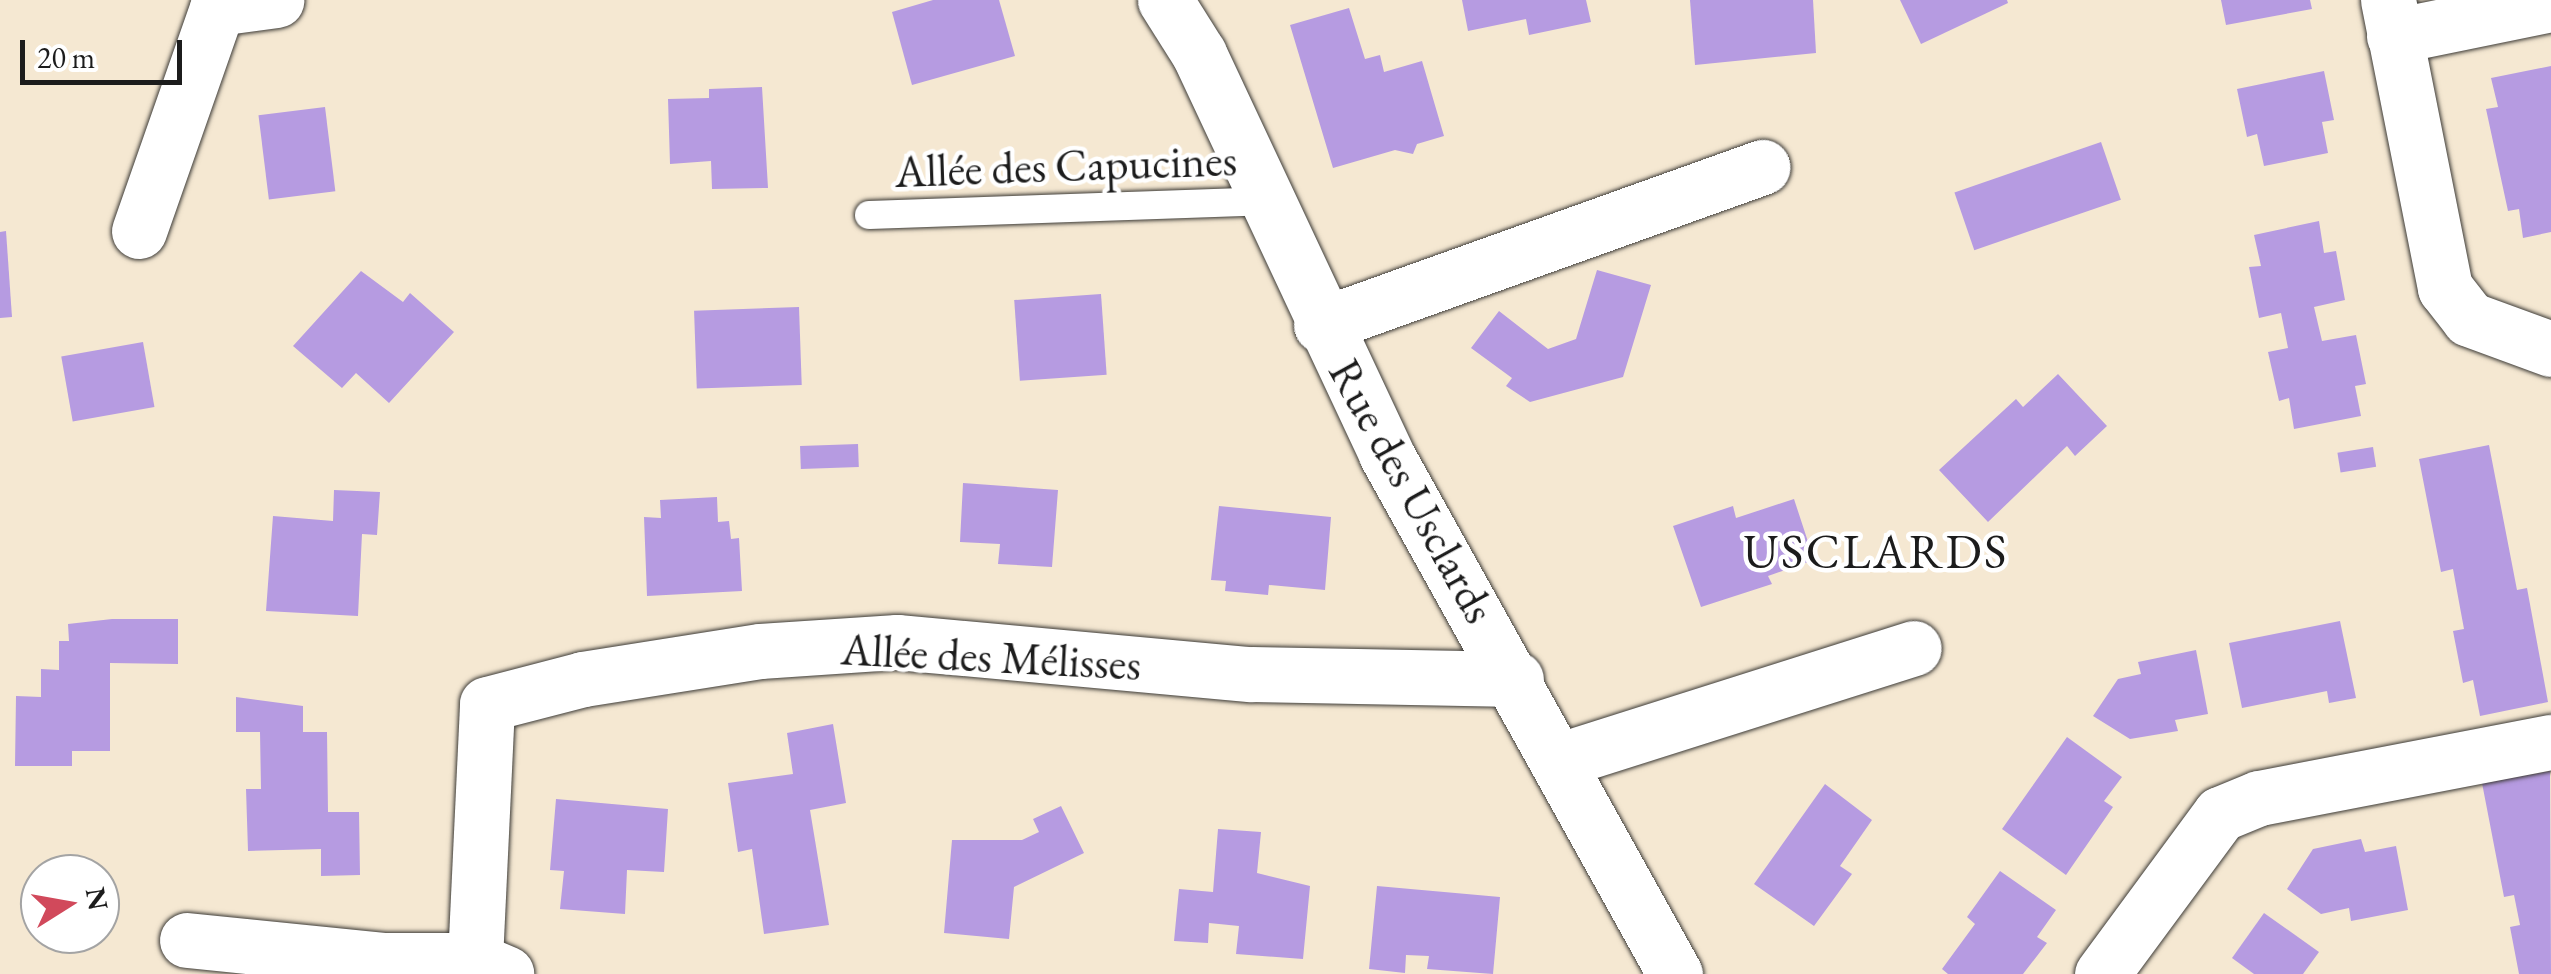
<!DOCTYPE html>
<html>
<head>
<meta charset="utf-8">
<style>
  body { margin:0 }
  #map { position:relative; width:2551px; height:974px; overflow:hidden; background:#f5e8d2; font-family:"EB Garamond",serif }
  div>[style] { position:absolute }
  .building>* { inset:0; background:#b69be1; transform-origin:0 0 }
  .roads { filter:drop-shadow(0 0 2px #3d3b37) drop-shadow(0 0 2px #3d3b37) }
  .service>* { height:28px; margin:-14px; padding:0 14px; transform-origin:14px; border-radius:14px; background:#fff }
  .minor>* { height:55px; margin:-27.5px; padding:0 27.5px; transform-origin:27.5px; border-radius:27.5px; background:#fff }
  span { translate:-50% -50%; white-space:nowrap; text-align:center; line-height:1.15; -webkit-text-stroke:9px #fff; paint-order:stroke }
  .street-label { font-size:45px; color:#1c1c1c }
  .neighbourhood-label { font-size:48px; color:#1c1c1c; letter-spacing:2.5px }
  .north { position:absolute; left:20px; top:854px; width:100px; height:100px; box-sizing:border-box; background:#fff; border:2px solid #a4a4a4; border-radius:50%; rotate:79deg; font-size:28px; font-weight:700; line-height:40px; text-align:center; color:#1c1c1c }
  .north::after { content:''; display:block; margin:auto; width:35px; height:45px; background:#d1495b; clip-path:polygon(50% 0,100% 100%,50% 72%,0 100%) }
  .scale { position:absolute; left:20px; top:40px; width:162px; height:45px; box-sizing:border-box; border:5px solid #1c1c1c; border-top:0; padding-left:12px; font-size:30px; line-height:35px; white-space:nowrap; color:#1c1c1c; -webkit-text-stroke:8px #fff; paint-order:stroke }
</style>
</head>
<body>
<div id="map">
  <div class="building">
    <div style="clip-path:polygon(933px 0,999px 0,1015px 56px,912px 85px,892px 12px)"></div>
    <div style="clip-path:polygon(1462px 0,1586px 0,1591px 22px,1529px 35px,1526px 19px,1468px 31px)"></div>
    <div style="clip-path:polygon(1690px 0,1813px 0,1816px 53px,1695px 65px)"></div>
    <div style="clip-path:polygon(1900px 0,2007px 0,2008px 3px,1921px 44px)"></div>
    <div style="clip-path:polygon(2221px 0,2310px 0,2312px 9px,2226px 25px)"></div>
    <div style="clip-path:polygon(1349px 8px,1365px 59px,1380px 55px,1384px 72px,1422px 61px,1444px 136px,1417px 144px,1413px 154px,1395px 150px,1333px 168px,1290px 25px)"></div>
    <div style="clip-path:polygon(2551px 66px,2551px 232px,2523px 238px,2519px 209px,2508px 211px,2486px 109px,2498px 107px,2491px 78px)"></div>
    <div style="clip-path:polygon(2324px 71px,2334px 120px,2322px 122px,2328px 153px,2264px 166px,2257px 134px,2247px 137px,2237px 89px)"></div>
    <div style="clip-path:polygon(762px 87px,768px 188px,712px 189px,711px 161px,670px 164px,668px 99px,709px 98px,709px 89px)"></div>
    <div style="left:325px;top:107px;width:85px;height:67px;rotate:83deg"></div>
    <div style="left:2101px;top:142px;width:61px;height:155px;rotate:71deg"></div>
    <div style="clip-path:polygon(2319px 221px,2324px 253px,2336px 251px,2345px 300px,2314px 307px,2322px 341px,2356px 335px,2366px 384px,2355px 386px,2361px 416px,2294px 429px,2289px 398px,2279px 401px,2268px 352px,2288px 348px,2281px 313px,2259px 318px,2249px 267px,2261px 266px,2254px 235px)"></div>
    <div style="clip-path:polygon(6px 231px,12px 317px,0 318px,0 232px)"></div>
    <div style="clip-path:polygon(1597px 270px,1651px 285px,1623px 377px,1530px 402px,1506px 386px,1512px 378px,1471px 348px,1499px 311px,1548px 349px,1576px 339px)"></div>
    <div style="clip-path:polygon(361px 271px,403px 302px,410px 293px,454px 332px,389px 403px,356px 373px,342px 388px,293px 346px)"></div>
    <div style="left:1101px;top:294px;width:81px;height:87px;rotate:86deg"></div>
    <div style="left:799px;top:307px;width:78px;height:105px;rotate:88deg"></div>
    <div style="left:143px;top:342px;width:66px;height:83px;rotate:80deg"></div>
    <div style="clip-path:polygon(2058px 374px,2107px 426px,2075px 456px,2067px 446px,1988px 522px,1939px 470px,2016px 399px,2023px 407px)"></div>
    <div style="left:858px;top:444px;width:23px;height:58px;rotate:88deg"></div>
    <div style="clip-path:polygon(2489px 445px,2517px 590px,2527px 588px,2548px 702px,2480px 716px,2473px 680px,2463px 683px,2453px 631px,2464px 629px,2459px 602px,2453px 569px,2441px 572px,2419px 459px)"></div>
    <div style="left:2373px;top:447px;width:20px;height:36px;rotate:81deg"></div>
    <div style="clip-path:polygon(963px 483px,1058px 490px,1052px 567px,998px 564px,1000px 544px,960px 542px)"></div>
    <div style="clip-path:polygon(334px 490px,380px 492px,377px 535px,362px 534px,358px 616px,266px 611px,273px 516px,333px 521px)"></div>
    <div style="clip-path:polygon(717px 497px,718px 522px,729px 521px,731px 539px,739px 538px,742px 591px,647px 596px,644px 517px,661px 518px,660px 500px)"></div>
    <div style="clip-path:polygon(1794px 499px,1814px 560px,1768px 576px,1772px 584px,1701px 607px,1673px 526px,1733px 506px,1736px 518px)"></div>
    <div style="clip-path:polygon(1219px 506px,1331px 517px,1325px 590px,1269px 585px,1268px 595px,1225px 591px,1226px 581px,1211px 580px)"></div>
    <div style="clip-path:polygon(112px 619px,178px 619px,178px 664px,110px 663px,110px 751px,72px 751px,72px 766px,15px 766px,16px 696px,41px 697px,41px 669px,59px 670px,59px 641px,69px 641px,68px 624px)"></div>
    <div style="clip-path:polygon(2340px 621px,2356px 698px,2329px 703px,2327px 691px,2242px 708px,2229px 643px)"></div>
    <div style="clip-path:polygon(2196px 650px,2208px 714px,2175px 720px,2178px 731px,2130px 739px,2093px 716px,2118px 679px,2141px 674px,2138px 662px)"></div>
    <div style="clip-path:polygon(236px 697px,303px 706px,303px 732px,327px 732px,328px 812px,359px 812px,360px 875px,321px 876px,321px 849px,248px 851px,246px 789px,261px 789px,260px 732px,236px 732px)"></div>
    <div style="clip-path:polygon(833px 724px,846px 803px,810px 810px,829px 925px,764px 934px,752px 849px,738px 852px,728px 783px,793px 774px,787px 733px)"></div>
    <div style="clip-path:polygon(2067px 737px,2122px 777px,2104px 801px,2113px 807px,2066px 875px,2002px 829px)"></div>
    <div style="clip-path:polygon(2550px 771px,2551px 974px,2519px 974px,2510px 927px,2520px 925px,2514px 895px,2504px 897px,2482px 783px)"></div>
    <div style="clip-path:polygon(1825px 784px,1872px 820px,1840px 866px,1852px 874px,1814px 926px,1754px 884px)"></div>
    <div style="clip-path:polygon(556px 799px,668px 809px,664px 872px,627px 870px,625px 914px,560px 909px,564px 871px,550px 870px)"></div>
    <div style="clip-path:polygon(1061px 806px,1084px 853px,1014px 887px,1009px 939px,944px 933px,952px 840px,1022px 840px,1039px 832px,1033px 819px)"></div>
    <div style="clip-path:polygon(1218px 829px,1261px 832px,1257px 873px,1310px 886px,1303px 959px,1236px 954px,1239px 926px,1209px 923px,1208px 943px,1174px 941px,1179px 889px,1213px 892px)"></div>
    <div style="clip-path:polygon(2361px 839px,2365px 852px,2396px 846px,2408px 910px,2351px 921px,2349px 908px,2321px 914px,2287px 889px,2313px 849px)"></div>
    <div style="clip-path:polygon(2000px 871px,2056px 910px,2037px 937px,2047px 943px,2023px 974px,1948px 974px,1942px 969px,1975px 924px,1967px 917px)"></div>
    <div style="clip-path:polygon(1377px 886px,1500px 897px,1493px 974px,1427px 969px,1429px 956px,1406px 955px,1405px 973px,1369px 969px)"></div>
    <div style="clip-path:polygon(2264px 913px,2319px 952px,2303px 974px,2254px 974px,2232px 958px)"></div>
  </div>
  <div class="roads">
    <div class="service">
      <div style="left:869px;top:215px;width:396px;rotate:-2deg"></div>
    </div>
    <div class="minor">
      <div style="left:1165px;top:0;width:64px;rotate:57.8deg"></div>
      <div style="left:1199px;top:54px;width:442px;rotate:64.9deg"></div>
      <div style="left:1386px;top:454px;width:595px;rotate:60.94deg"></div>
      <div style="left:2388px;top:0;width:294px;rotate:78.8deg"></div>
      <div style="left:2445px;top:288px;width:39px;rotate:52deg"></div>
      <div style="left:2469px;top:319px;width:87px;rotate:20.1deg"></div>
      <div style="left:2394px;top:36px;width:160px;rotate:-11.5deg"></div>
      <div style="left:139px;top:231px;width:236px;rotate:-70.7deg"></div>
      <div style="left:217px;top:8px;width:60px;rotate:-7.7deg"></div>
      <div style="left:1321px;top:325px;width:469px;rotate:-19.7deg"></div>
      <div style="left:1561px;top:760px;width:370px;rotate:-17.6deg"></div>
      <div style="left:187px;top:940px;width:199px;rotate:5.8deg"></div>
      <div style="left:385px;top:960px;width:90px"></div>
      <div style="left:475px;top:960px;width:34px;rotate:23deg"></div>
      <div style="left:475px;top:960px;width:256px;rotate:-87.3deg"></div>
      <div style="left:487px;top:704px;width:99px;rotate:-14.6deg"></div>
      <div style="left:583px;top:679px;width:179px;rotate:-9deg"></div>
      <div style="left:760px;top:651px;width:137px;rotate:-3.8deg"></div>
      <div style="left:897px;top:642px;width:356px;rotate:5.2deg"></div>
      <div style="left:1252px;top:674px;width:264px;rotate:1.1deg"></div>
      <div style="left:2102px;top:974px;width:199px;rotate:-53.6deg"></div>
      <div style="left:2220px;top:814px;width:42px;rotate:-22.3deg"></div>
      <div style="left:2259px;top:798px;width:297px;rotate:-10.9deg"></div>
    </div>
  </div>
  <div class="street-label">
    <span style="left:1066px;top:166px;rotate:-2deg">Allée des Capucines</span>
    <span style="left:1412px;top:491px;rotate:61deg">Rue des Usclards</span>
    <span style="left:991px;top:657px;rotate:3deg">Allée des Mélisses</span>
  </div>
  <div class="neighbourhood-label">
    <span style="left:1876px;top:552px">USCLARDS</span>
  </div>
  <div class="north">N</div>
  <div class="scale">20 m</div>
</div>
</body>
</html>
